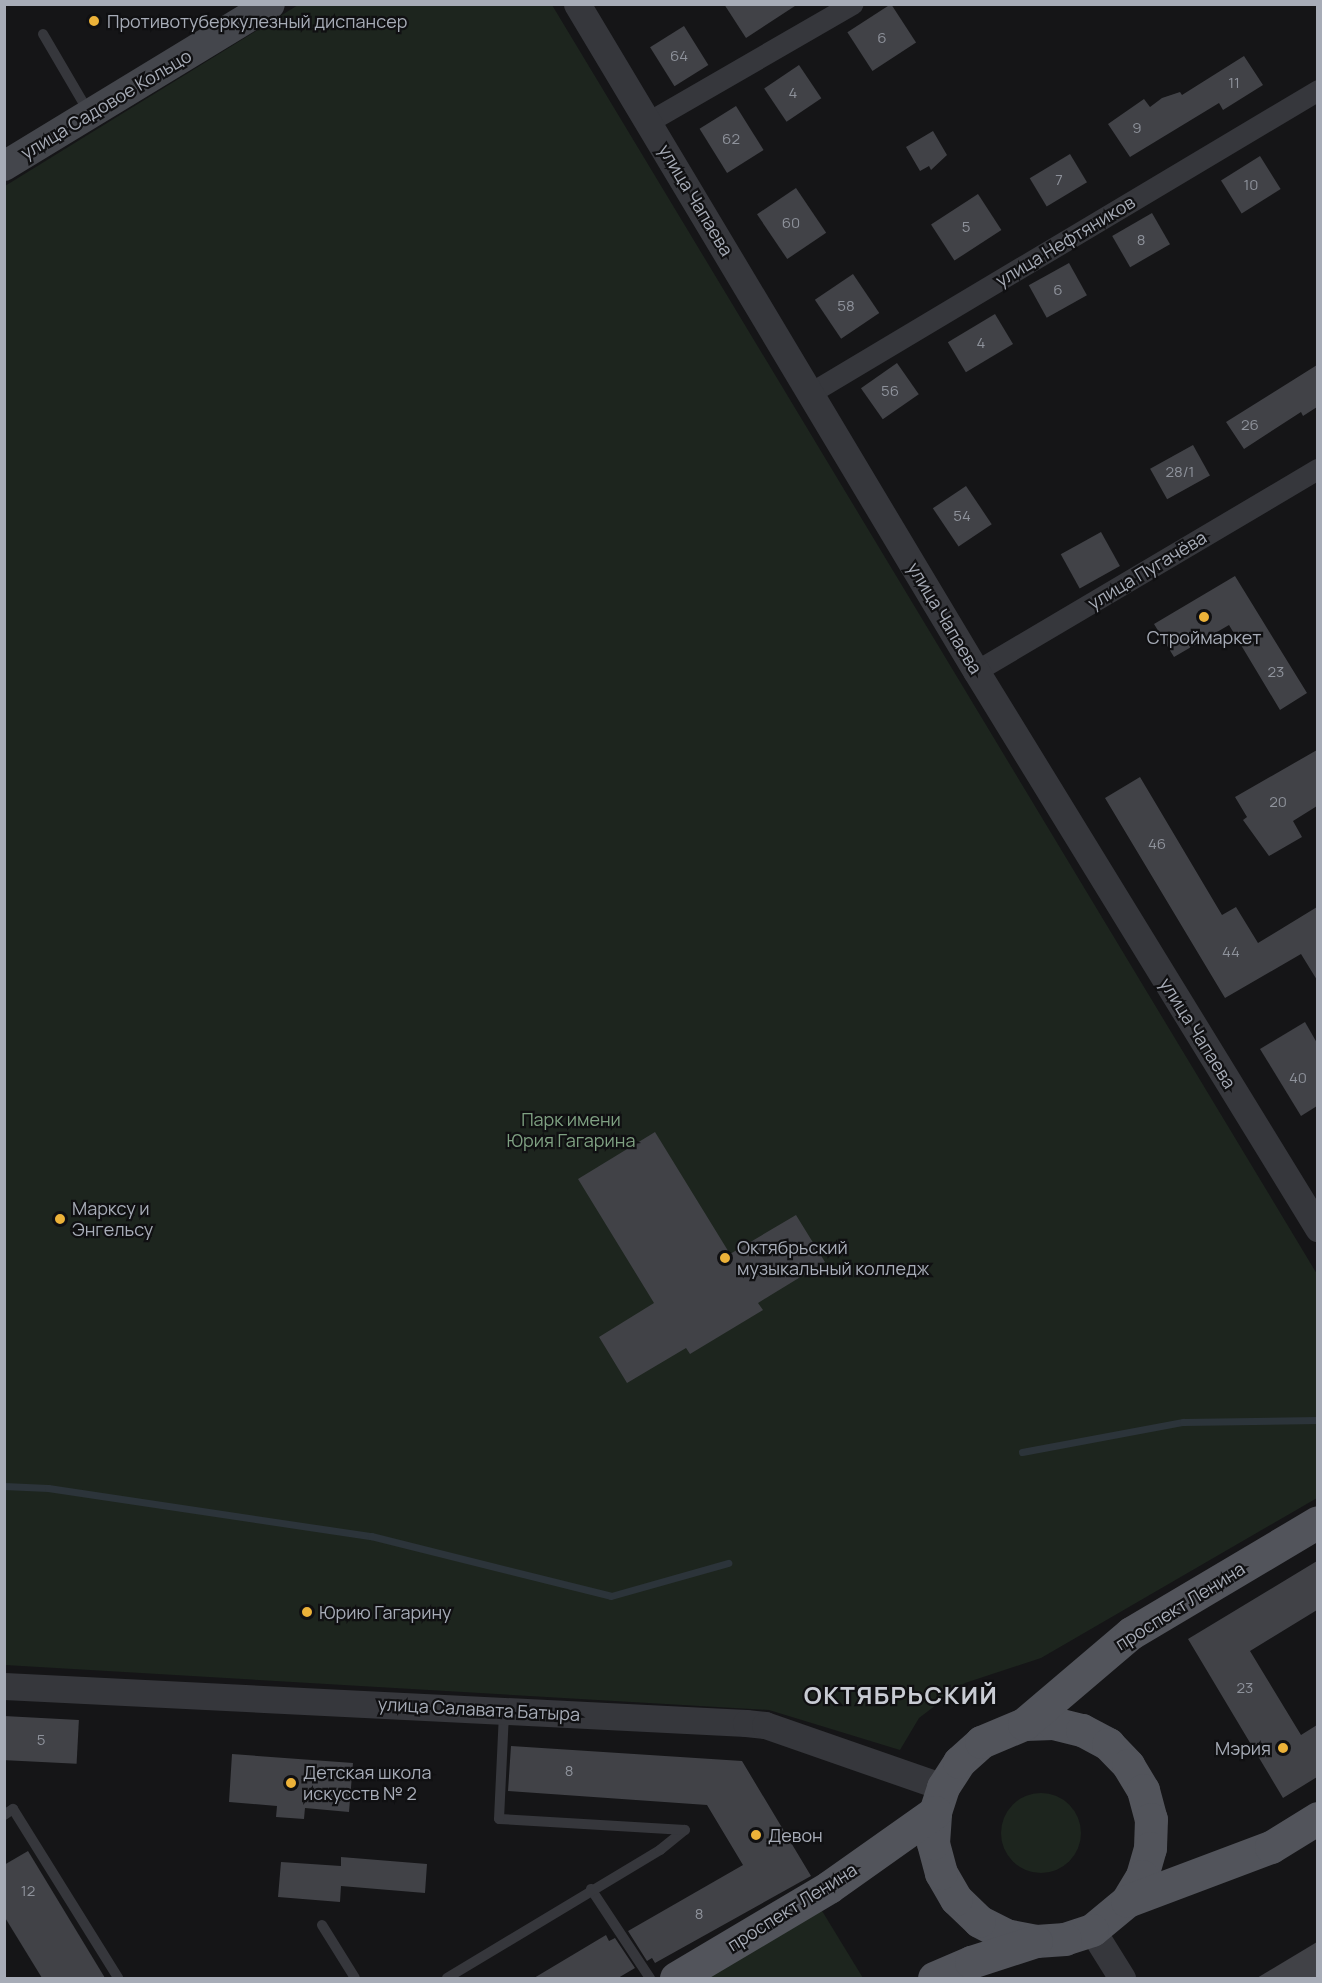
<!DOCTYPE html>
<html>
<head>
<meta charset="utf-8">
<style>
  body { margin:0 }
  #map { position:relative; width:1322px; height:1983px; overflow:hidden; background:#151517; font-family:Manrope,sans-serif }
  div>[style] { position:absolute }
  .green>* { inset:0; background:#1d251e }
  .round { border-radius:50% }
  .stream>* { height:7px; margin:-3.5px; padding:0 3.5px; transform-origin:3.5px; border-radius:3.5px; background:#2c343a }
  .building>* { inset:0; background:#414247; transform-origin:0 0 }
  .service>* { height:10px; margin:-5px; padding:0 5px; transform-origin:5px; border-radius:5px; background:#36373c }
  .minor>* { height:21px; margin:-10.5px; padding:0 10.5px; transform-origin:10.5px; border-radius:10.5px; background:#36373c }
  .tertiary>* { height:27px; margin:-13.5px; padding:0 13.5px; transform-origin:13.5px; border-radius:13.5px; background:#36373c }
  .secondary>* { height:30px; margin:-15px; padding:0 15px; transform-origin:15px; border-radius:15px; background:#44464c }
  .primary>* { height:33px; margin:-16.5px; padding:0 16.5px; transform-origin:16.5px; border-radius:16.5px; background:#52545b }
  .dots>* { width:16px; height:16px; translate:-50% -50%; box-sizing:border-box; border:3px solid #101012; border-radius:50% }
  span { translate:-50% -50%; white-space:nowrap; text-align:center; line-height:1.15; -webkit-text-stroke:4.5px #101012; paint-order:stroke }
  .number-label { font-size:15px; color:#8e929b }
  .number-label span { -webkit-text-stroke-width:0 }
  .poi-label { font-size:18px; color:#a7acb7 }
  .left { translate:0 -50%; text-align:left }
  .right { translate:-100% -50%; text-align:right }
  .street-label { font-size:18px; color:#a7acb7 }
  .park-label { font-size:18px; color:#7fa182 }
  .district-label { font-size:24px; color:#c8cbd3; font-weight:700; letter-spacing:1.5px }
  .frame { position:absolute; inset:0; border:6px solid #a7acb7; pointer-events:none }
</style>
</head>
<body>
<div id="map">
  <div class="green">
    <div style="clip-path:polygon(298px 5px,552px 5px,1317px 1274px,1317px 1498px,1041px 1658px,965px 1683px,919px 1718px,900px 1750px,769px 1710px,5px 1665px,5px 186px)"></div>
    <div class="round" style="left:1001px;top:1793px;width:80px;height:80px"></div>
    <div style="clip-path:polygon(816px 1901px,863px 1978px,685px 1978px)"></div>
  </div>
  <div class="stream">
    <div style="left:1022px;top:1452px;width:164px;rotate:-10.6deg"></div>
    <div style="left:1183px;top:1422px;width:135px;rotate:-0.8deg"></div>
    <div style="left:4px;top:1486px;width:44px;rotate:2.6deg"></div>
    <div style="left:48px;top:1488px;width:327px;rotate:8.5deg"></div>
    <div style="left:371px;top:1536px;width:247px;rotate:14deg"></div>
    <div style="left:611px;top:1596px;width:122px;rotate:-15.8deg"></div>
  </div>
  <div class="building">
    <div style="clip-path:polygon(724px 4px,798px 4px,746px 38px)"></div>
    <div style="left:891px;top:4px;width:46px;height:52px;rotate:57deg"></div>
    <div style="left:684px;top:26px;width:46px;height:40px;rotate:58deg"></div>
    <div style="clip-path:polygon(1244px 56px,1263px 85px,1223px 110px,1219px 103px,1130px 157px,1108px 124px,1144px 99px,1150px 107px,1162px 98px,1180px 92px,1182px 95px)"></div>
    <div style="left:799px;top:65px;width:40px;height:42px;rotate:56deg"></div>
    <div style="left:736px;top:106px;width:52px;height:43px;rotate:58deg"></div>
    <div style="clip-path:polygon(933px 131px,947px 155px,931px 170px,929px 166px,920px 171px,906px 147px)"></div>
    <div style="left:1070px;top:154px;width:33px;height:47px;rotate:59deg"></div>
    <div style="left:1260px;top:156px;width:39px;height:46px;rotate:58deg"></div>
    <div style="left:796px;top:188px;width:54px;height:47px;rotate:56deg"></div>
    <div style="left:978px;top:194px;width:43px;height:56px;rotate:57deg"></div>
    <div style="left:1152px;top:213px;width:36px;height:46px;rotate:60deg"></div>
    <div style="left:1069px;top:263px;width:37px;height:46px;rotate:61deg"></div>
    <div style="left:853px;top:274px;width:47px;height:46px;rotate:56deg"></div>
    <div style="left:995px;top:314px;width:35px;height:55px;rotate:59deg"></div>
    <div style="left:897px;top:363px;width:38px;height:44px;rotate:55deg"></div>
    <div style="clip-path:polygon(1317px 365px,1317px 407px,1303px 416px,1301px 412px,1244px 449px,1226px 422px)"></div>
    <div style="left:1193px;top:445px;width:35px;height:49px;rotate:61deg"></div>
    <div style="left:966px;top:486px;width:46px;height:40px;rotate:56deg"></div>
    <div style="left:1101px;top:532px;width:39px;height:46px;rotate:61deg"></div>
    <div style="clip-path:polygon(1235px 576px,1307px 693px,1280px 710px,1229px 625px,1174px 657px,1154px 624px)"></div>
    <div style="clip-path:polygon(1317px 750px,1317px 806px,1293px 821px,1302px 837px,1269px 856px,1243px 820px,1247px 817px,1235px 797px)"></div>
    <div style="clip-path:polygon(1140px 777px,1222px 915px,1236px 907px,1258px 943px,1317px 907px,1317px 980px,1301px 954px,1225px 998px,1105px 798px)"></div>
    <div style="clip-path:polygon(1305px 1022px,1317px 1043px,1317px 1106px,1301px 1116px,1260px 1049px)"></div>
    <div style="clip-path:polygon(655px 1132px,730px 1254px,796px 1215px,825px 1262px,758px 1303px,763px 1310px,690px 1354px,686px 1348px,627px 1383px,599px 1337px,654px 1303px,578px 1179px)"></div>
    <div style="clip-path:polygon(1317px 1561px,1317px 1610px,1250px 1651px,1301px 1735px,1317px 1725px,1317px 1777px,1283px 1798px,1188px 1639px)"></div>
    <div style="left:4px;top:1716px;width:75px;height:44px;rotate:3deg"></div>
    <div style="clip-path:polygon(511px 1746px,742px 1761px,811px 1876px,655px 1963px,652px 1958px,647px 1961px,628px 1931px,743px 1865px,707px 1805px,508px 1791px)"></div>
    <div style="clip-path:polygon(232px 1754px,353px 1763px,349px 1812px,305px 1808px,304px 1819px,276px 1817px,277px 1806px,229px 1802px)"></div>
    <div style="clip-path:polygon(28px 1851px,105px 1978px,42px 1978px,4px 1916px,4px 1865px)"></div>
    <div style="clip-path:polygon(341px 1857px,427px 1864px,425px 1893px,341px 1886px,340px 1902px,278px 1897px,281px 1862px,341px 1866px)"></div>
    <div style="clip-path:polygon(606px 1935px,609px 1941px,615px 1938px,635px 1968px,618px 1978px,534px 1978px)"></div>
    <div style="clip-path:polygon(1317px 1942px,1317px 1978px,1257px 1978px)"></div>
  </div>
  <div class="service">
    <div style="left:43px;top:34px;width:89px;rotate:59.7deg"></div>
    <div style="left:4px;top:1815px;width:11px;rotate:-34deg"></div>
    <div style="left:13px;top:1809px;width:199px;rotate:58.1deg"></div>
    <div style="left:591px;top:1889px;width:107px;rotate:56.5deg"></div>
    <div style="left:322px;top:1925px;width:62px;rotate:58.1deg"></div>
    <div style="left:447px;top:1978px;width:249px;rotate:-31deg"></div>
    <div style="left:660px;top:1850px;width:32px;rotate:-39deg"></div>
    <div style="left:685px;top:1830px;width:186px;rotate:-176.6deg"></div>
    <div style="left:499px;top:1819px;width:108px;rotate:-87.3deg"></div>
  </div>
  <div class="minor">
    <div style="left:648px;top:122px;width:236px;rotate:-30deg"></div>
    <div style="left:812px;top:392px;width:589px;rotate:-30.83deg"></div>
    <div style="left:976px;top:671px;width:397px;rotate:-30.6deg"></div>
  </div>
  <div class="tertiary">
    <div style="left:577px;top:4px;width:777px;rotate:59.11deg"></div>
    <div style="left:976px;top:671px;width:654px;rotate:58.45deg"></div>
    <div style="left:4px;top:1686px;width:743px;rotate:2.85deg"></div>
    <div style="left:746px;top:1723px;width:19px;rotate:6deg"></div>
    <div style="left:765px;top:1725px;width:188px;rotate:19.2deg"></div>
    <div style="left:1092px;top:1930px;width:57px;rotate:58deg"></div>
  </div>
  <div class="secondary">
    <div style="left:4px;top:166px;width:311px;rotate:-31.3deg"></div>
  </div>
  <div class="primary">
    <div style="left:1024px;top:1724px;width:29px;rotate:-2deg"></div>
    <div style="left:1053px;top:1723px;width:30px;rotate:14deg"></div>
    <div style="left:1082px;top:1730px;width:30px;rotate:28deg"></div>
    <div style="left:1108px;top:1744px;width:29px;rotate:46deg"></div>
    <div style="left:1128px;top:1765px;width:29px;rotate:59deg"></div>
    <div style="left:1143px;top:1790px;width:30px;rotate:75deg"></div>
    <div style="left:1151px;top:1819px;width:29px;rotate:92deg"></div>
    <div style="left:1150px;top:1848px;width:29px;rotate:106deg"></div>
    <div style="left:1142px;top:1876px;width:29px;rotate:121deg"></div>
    <div style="left:1127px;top:1901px;width:45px;rotate:140.4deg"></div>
    <div style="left:1092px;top:1930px;width:28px;rotate:162deg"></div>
    <div style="left:1065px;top:1939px;width:29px;rotate:176deg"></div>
    <div style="left:1036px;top:1941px;width:31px;rotate:-169deg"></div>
    <div style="left:1006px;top:1935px;width:30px;rotate:-153deg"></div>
    <div style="left:979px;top:1921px;width:32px;rotate:-136deg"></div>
    <div style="left:956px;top:1899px;width:30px;rotate:-120deg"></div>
    <div style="left:941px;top:1873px;width:31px;rotate:-105deg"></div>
    <div style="left:933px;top:1843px;width:31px;rotate:-86deg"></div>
    <div style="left:935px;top:1812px;width:26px;rotate:-72deg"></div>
    <div style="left:943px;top:1787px;width:30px;rotate:-57deg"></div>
    <div style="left:959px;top:1762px;width:30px;rotate:-42deg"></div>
    <div style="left:981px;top:1742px;width:47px;rotate:-22.7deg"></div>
    <div style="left:1024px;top:1724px;width:140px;rotate:-40.4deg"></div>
    <div style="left:1131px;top:1633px;width:217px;rotate:-30.7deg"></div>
    <div style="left:1127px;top:1901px;width:154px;rotate:-20.6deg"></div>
    <div style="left:1271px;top:1847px;width:55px;rotate:-31.7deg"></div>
    <div style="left:676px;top:1978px;width:178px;rotate:-30.7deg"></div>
    <div style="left:829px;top:1887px;width:130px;rotate:-35.3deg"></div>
    <div style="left:934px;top:1978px;width:40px;rotate:-23.4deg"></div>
    <div style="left:971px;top:1962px;width:68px;rotate:-17.9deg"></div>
  </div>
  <div class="dots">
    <div style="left:94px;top:21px;background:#ecb239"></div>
    <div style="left:1204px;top:617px;background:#ecb239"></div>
    <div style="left:60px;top:1219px;background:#ecb239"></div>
    <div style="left:725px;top:1258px;background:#ecb239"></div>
    <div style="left:307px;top:1612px;background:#ecb239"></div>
    <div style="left:1283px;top:1748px;background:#ecb239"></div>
    <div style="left:291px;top:1783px;background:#ecb239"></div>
    <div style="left:756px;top:1835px;background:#ecb239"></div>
  </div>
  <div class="number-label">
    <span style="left:882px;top:38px">6</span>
    <span style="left:679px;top:56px">64</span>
    <span style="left:1234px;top:83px">11</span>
    <span style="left:793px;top:93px">4</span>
    <span style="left:1137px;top:128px">9</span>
    <span style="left:731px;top:139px">62</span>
    <span style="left:1059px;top:180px">7</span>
    <span style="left:1251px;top:185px">10</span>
    <span style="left:791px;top:223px">60</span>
    <span style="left:966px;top:227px">5</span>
    <span style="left:1141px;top:240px">8</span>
    <span style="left:1058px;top:290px">6</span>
    <span style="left:846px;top:306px">58</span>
    <span style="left:981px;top:343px">4</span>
    <span style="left:890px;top:391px">56</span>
    <span style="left:1250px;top:425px">26</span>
    <span style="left:1180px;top:472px">28/1</span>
    <span style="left:962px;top:516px">54</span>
    <span style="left:1276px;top:672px">23</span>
    <span style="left:1278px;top:802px">20</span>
    <span style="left:1157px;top:844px">46</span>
    <span style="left:1231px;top:952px">44</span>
    <span style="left:1298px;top:1078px">40</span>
    <span style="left:1245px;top:1688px">23</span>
    <span style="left:41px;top:1740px">5</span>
    <span style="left:569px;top:1771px">8</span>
    <span style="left:28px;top:1891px">12</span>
    <span style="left:699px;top:1914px">8</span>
  </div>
  <div class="poi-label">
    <span class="left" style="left:107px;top:21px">Противотуберкулезный диспансер</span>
    <span style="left:1204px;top:637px">Строймаркет</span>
    <span class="left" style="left:72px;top:1219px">Марксу и<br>Энгельсу</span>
    <span class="left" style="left:737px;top:1258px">Октябрьский<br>музыкальный колледж</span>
    <span class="left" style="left:319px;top:1612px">Юрию Гагарину</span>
    <span class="right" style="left:1271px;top:1748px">Мэрия</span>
    <span class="left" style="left:303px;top:1783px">Детская школа<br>искусств № 2</span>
    <span class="left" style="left:768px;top:1835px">Девон</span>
  </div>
  <div class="street-label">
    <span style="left:106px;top:104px;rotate:-31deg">улица Садовое Кольцо</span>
    <span style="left:696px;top:200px;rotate:59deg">улица Чапаева</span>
    <span style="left:1065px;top:241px;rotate:-31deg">улица Нефтяников</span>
    <span style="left:1147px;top:570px;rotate:-31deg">улица Пугачёва</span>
    <span style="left:945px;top:618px;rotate:59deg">улица Чапаева</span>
    <span style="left:1198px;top:1033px;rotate:58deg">улица Чапаева</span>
    <span style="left:1180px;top:1606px;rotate:-32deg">проспект Ленина</span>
    <span style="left:479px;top:1709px;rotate:3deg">улица Салавата Батыра</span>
    <span style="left:792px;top:1907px;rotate:-32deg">проспект Ленина</span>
  </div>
  <div class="park-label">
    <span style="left:571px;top:1130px">Парк имени<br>Юрия Гагарина</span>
  </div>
  <div class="district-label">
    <span style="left:901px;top:1695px">ОКТЯБРЬСКИЙ</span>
  </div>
  <div class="frame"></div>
</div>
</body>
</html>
